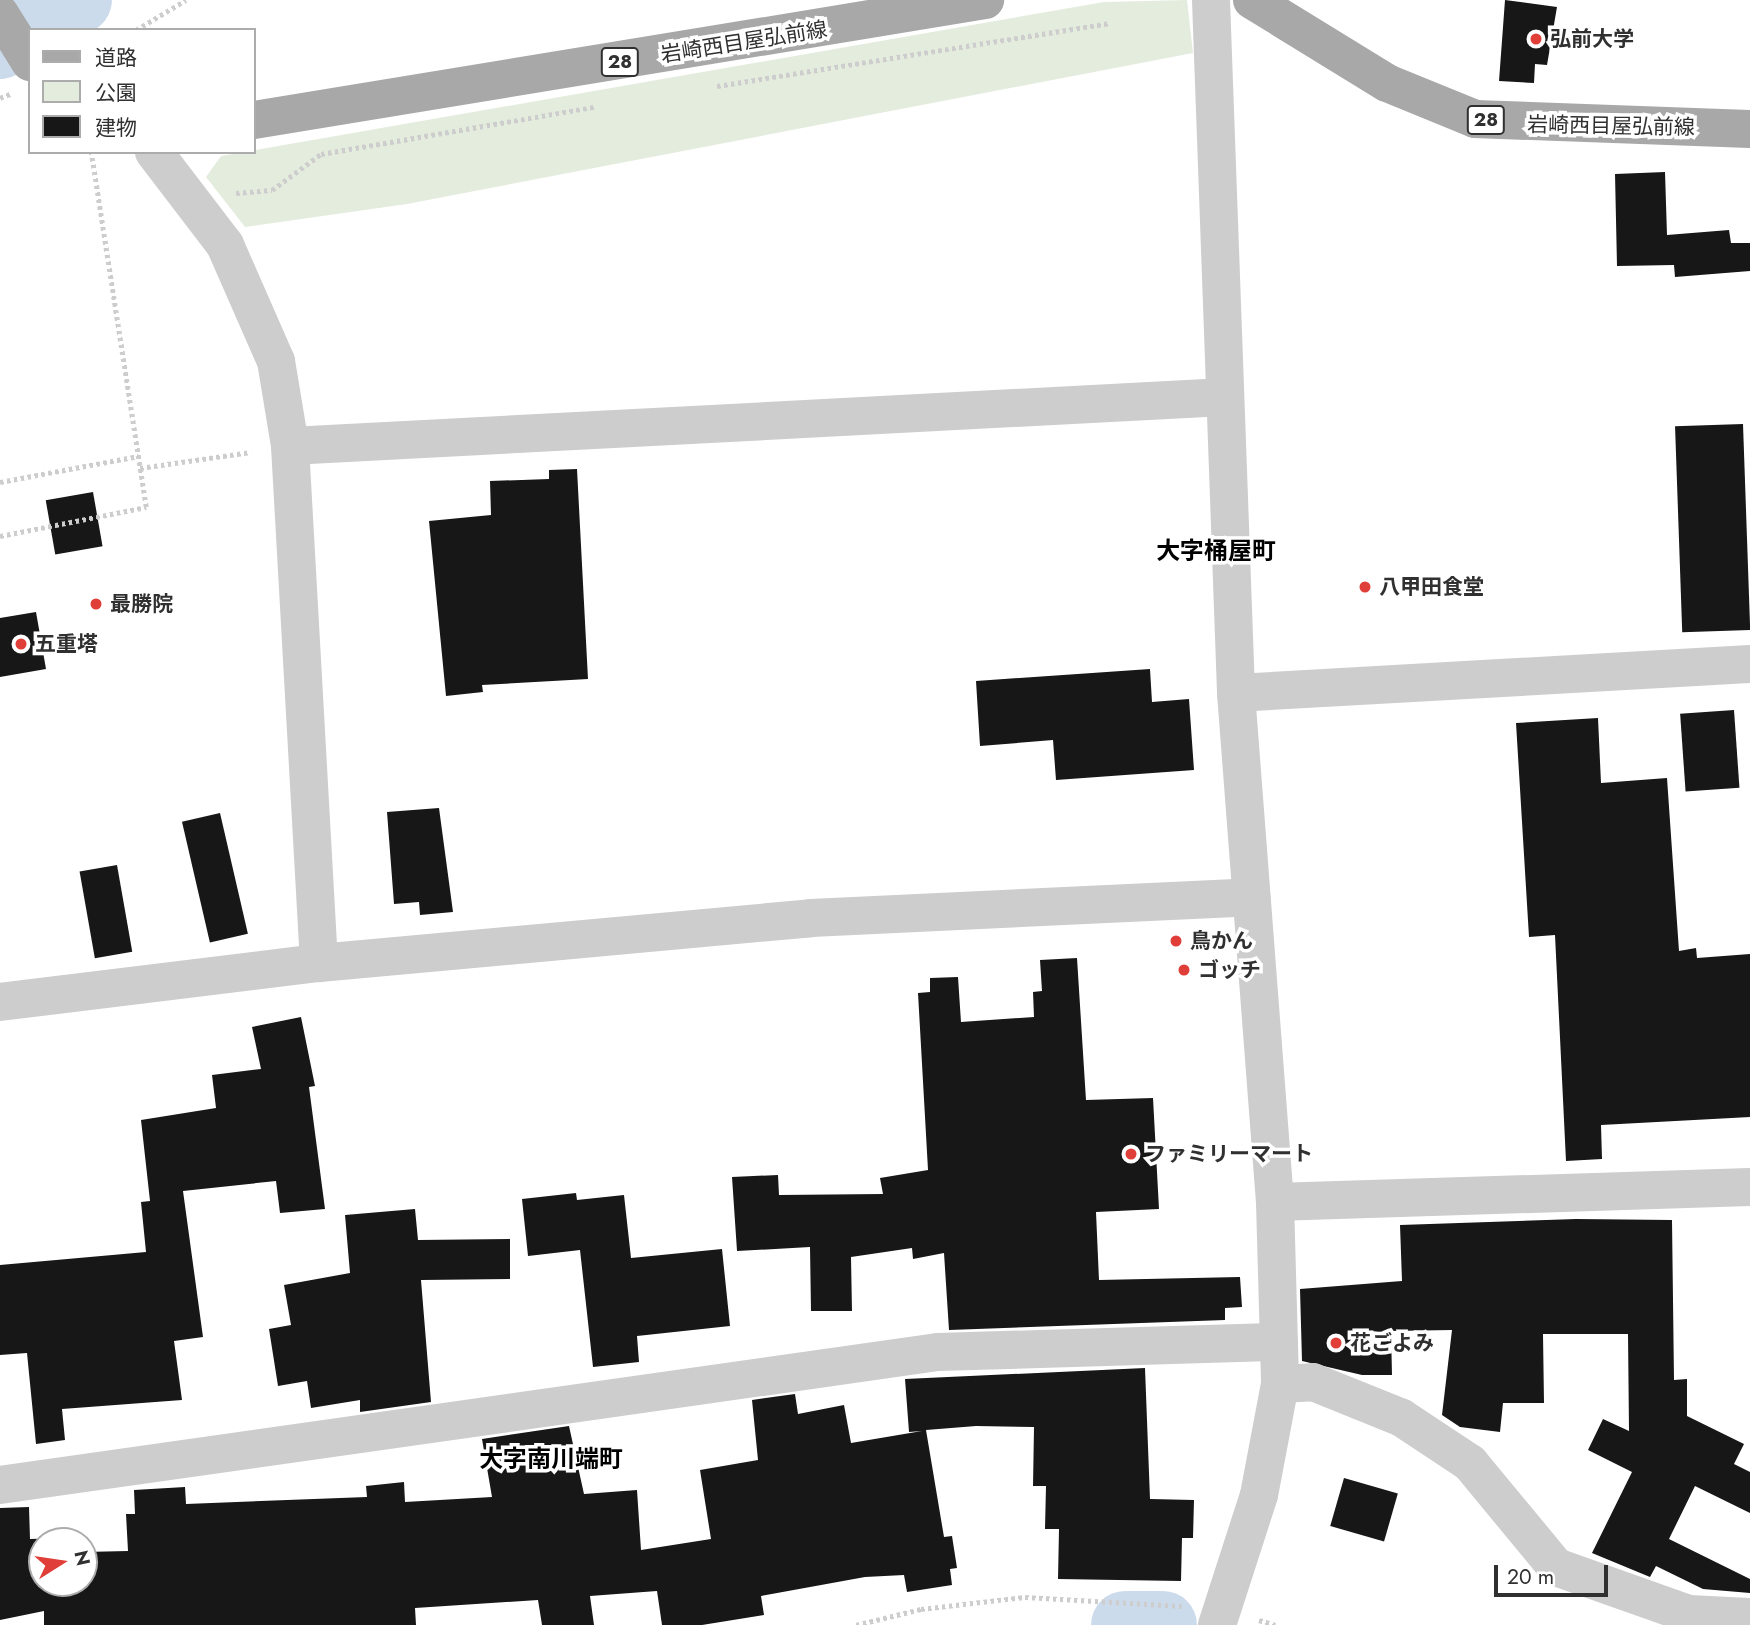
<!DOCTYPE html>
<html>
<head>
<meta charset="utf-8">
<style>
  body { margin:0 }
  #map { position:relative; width:1750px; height:1625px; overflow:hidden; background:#fff; font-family:Jost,"Noto Sans JP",sans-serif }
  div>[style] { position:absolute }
  .green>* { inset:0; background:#e4ecde }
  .river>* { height:68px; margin:-34px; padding:0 34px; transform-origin:34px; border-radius:34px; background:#cbdbeb }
  .building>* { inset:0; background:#171717; transform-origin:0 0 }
  .path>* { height:4.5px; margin-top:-2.25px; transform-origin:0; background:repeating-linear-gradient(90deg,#cdcdcd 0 3.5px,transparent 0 7px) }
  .minor>* { height:38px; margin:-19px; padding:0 19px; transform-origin:19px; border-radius:19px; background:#cdcdcd }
  .major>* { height:38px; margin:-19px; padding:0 19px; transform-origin:19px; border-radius:19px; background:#a8a8a8 }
  .dots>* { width:19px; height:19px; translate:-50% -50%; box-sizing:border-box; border:4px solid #fff; border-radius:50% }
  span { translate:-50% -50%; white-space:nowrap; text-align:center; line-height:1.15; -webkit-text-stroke:7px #fff; paint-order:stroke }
  .shield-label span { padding:2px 5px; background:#fff; border:2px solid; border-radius:5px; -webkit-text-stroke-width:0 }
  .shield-label { font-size:19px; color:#303030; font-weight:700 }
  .poi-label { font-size:21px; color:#303030; font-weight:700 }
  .left { translate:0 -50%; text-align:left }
  .street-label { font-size:21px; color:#303030 }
  .quarter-label { font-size:24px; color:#000; font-weight:700 }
  .legend { position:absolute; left:28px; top:28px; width:228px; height:126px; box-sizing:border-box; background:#fff; border:2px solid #acacac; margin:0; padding:9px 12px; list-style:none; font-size:21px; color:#303030 }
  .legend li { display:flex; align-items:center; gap:14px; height:35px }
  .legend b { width:35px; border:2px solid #acacac }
  .north { position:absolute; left:28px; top:1527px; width:70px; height:70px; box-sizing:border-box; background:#fff; border:2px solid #acacac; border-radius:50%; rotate:78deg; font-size:19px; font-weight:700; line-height:28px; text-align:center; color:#303030 }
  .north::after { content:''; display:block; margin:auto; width:24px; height:32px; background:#e03e38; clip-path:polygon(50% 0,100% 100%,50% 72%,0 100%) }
  .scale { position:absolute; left:1494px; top:1565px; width:114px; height:32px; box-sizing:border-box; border:4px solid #303030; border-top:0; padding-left:9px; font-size:21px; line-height:24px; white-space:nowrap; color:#303030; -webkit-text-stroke:5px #fff; paint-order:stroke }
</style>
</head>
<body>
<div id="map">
  <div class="green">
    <div style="clip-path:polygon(1187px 0,1193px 53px,407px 204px,245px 227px,206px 177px,221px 156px,1104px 2px)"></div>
  </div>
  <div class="river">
    <div style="left:0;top:45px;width:90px;rotate:-30deg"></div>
    <div style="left:1125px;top:1625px;width:38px"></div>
  </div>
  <div class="building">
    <div style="clip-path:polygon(1505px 0,1557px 7px,1547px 65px,1535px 64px,1534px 83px,1499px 81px)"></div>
    <div style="clip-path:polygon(1665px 172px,1667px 235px,1729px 230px,1731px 243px,1750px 243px,1750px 271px,1675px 277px,1674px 265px,1617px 266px,1615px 174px)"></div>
    <div style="left:1743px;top:424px;width:206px;height:68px;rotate:88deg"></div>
    <div style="clip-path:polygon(577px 469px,588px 679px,482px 685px,483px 692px,446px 696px,429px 521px,491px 515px,490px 481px,549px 479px,549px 470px)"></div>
    <div style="left:93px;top:492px;width:55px;height:48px;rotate:80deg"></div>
    <div style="clip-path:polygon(36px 612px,46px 669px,0 677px,0 618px)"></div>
    <div style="clip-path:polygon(1150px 669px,1152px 702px,1189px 699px,1194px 770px,1056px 780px,1053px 740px,980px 746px,976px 681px)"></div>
    <div style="left:1734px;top:710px;width:78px;height:54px;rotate:86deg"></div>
    <div style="clip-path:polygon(1598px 718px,1601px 783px,1667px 778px,1679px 951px,1696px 948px,1697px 958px,1750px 954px,1750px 1117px,1601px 1125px,1602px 1159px,1566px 1161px,1555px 935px,1529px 937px,1516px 723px)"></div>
    <div style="clip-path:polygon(439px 808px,453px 912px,420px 915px,419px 902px,394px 904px,387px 812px)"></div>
    <div style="left:220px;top:813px;width:124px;height:39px;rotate:77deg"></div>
    <div style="left:117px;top:865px;width:88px;height:38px;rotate:80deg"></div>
    <div style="clip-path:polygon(1077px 958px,1086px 1100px,1153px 1098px,1159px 1209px,1096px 1212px,1099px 1280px,1240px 1277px,1242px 1307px,1225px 1308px,1225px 1320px,949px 1330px,944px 1253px,913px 1259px,912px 1248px,851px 1257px,852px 1311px,811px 1311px,810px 1247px,737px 1251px,732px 1177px,778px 1175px,779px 1195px,883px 1194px,880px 1178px,928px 1170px,918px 993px,930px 992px,930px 978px,958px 977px,961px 1022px,1034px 1017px,1033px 992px,1042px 991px,1040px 960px)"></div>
    <div style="clip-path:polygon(301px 1017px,315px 1086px,309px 1087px,325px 1209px,280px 1213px,276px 1181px,183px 1191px,203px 1337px,174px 1341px,182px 1400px,62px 1409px,65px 1440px,36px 1444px,27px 1353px,0 1355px,0 1265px,146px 1252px,141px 1202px,150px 1201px,141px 1120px,216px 1108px,212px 1075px,261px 1069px,252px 1027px)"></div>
    <div style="clip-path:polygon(576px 1193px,577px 1200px,624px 1195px,631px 1258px,722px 1249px,730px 1326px,637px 1336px,639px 1362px,593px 1367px,580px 1250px,528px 1256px,522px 1199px)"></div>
    <div style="clip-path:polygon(415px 1209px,418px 1240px,510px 1239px,510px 1279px,421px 1280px,431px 1402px,360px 1412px,360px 1400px,311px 1408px,307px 1381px,278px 1386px,269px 1329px,291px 1325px,284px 1285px,350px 1273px,345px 1215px)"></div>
    <div style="clip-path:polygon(1576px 1219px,1672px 1220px,1674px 1380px,1687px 1379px,1687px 1416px,1744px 1444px,1734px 1464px,1750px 1472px,1750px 1513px,1695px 1486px,1669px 1539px,1750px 1579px,1750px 1593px,1703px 1589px,1656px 1566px,1650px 1577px,1592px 1553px,1632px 1472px,1588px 1450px,1603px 1419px,1629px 1431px,1628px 1334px,1543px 1334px,1544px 1403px,1503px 1403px,1500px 1432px,1460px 1427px,1442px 1415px,1452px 1330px,1391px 1331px,1392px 1375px,1362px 1375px,1302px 1361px,1300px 1289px,1402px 1281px,1400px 1225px)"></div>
    <div style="clip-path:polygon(1145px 1368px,1150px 1499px,1194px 1500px,1193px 1538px,1182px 1538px,1181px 1581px,1058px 1579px,1059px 1529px,1045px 1529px,1046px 1486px,1033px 1486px,1034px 1427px,976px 1426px,926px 1430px,944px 1537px,952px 1536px,957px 1568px,950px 1569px,952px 1585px,907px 1592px,904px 1575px,865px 1577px,761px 1596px,764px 1615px,702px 1625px,662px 1625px,657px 1591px,590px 1596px,594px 1625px,542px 1625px,538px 1600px,415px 1608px,416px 1625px,44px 1625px,44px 1611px,0 1620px,0 1508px,29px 1507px,30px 1539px,66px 1538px,42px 1541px,42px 1583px,84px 1583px,84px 1552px,128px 1551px,126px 1514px,135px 1514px,134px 1490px,185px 1487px,186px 1504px,367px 1497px,366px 1486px,404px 1482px,405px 1502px,492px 1497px,482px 1439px,569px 1426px,584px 1494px,637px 1490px,641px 1550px,711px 1539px,700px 1470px,758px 1460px,752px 1400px,795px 1394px,798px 1414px,844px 1405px,851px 1443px,922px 1431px,909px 1432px,905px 1379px)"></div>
    <div style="left:1344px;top:1478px;width:56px;height:50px;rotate:16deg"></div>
  </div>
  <div class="path">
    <div style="left:136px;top:30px;width:58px;rotate:-31deg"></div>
    <div style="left:717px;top:86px;width:398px;rotate:-9.1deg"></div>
    <div style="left:0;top:98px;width:11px;rotate:-22deg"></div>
    <div style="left:236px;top:193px;width:36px;rotate:-5deg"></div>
    <div style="left:272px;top:190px;width:61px;rotate:-36.3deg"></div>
    <div style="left:321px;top:154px;width:277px;rotate:-9.8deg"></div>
    <div style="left:140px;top:468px;width:112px;rotate:-8.2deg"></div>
    <div style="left:0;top:482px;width:141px;rotate:-10.6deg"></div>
    <div style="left:0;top:536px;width:149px;rotate:-11.2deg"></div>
    <div style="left:146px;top:507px;width:359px;rotate:-98.8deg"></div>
    <div style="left:1259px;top:1620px;width:17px;rotate:17deg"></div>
    <div style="left:856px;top:1625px;width:67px;rotate:-13.8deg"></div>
    <div style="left:921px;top:1609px;width:105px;rotate:-6.6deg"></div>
    <div style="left:1025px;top:1597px;width:157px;rotate:3.3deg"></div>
  </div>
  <div class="minor">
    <div style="left:1211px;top:0;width:693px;rotate:87.93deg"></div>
    <div style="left:1236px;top:693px;width:510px;rotate:85.62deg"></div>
    <div style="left:1275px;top:1202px;width:182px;rotate:88.4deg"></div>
    <div style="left:1280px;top:1384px;width:113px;rotate:100.7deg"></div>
    <div style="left:1259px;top:1495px;width:137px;rotate:107.9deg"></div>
    <div style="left:154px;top:152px;width:117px;rotate:52.6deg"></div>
    <div style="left:225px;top:245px;width:127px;rotate:66.3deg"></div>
    <div style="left:276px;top:361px;width:86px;rotate:80.6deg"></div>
    <div style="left:290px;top:446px;width:518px;rotate:86.79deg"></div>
    <div style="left:290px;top:446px;width:936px;rotate:-3deg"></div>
    <div style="left:1236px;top:693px;width:515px;rotate:-3.23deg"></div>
    <div style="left:0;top:1002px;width:321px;rotate:-7deg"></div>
    <div style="left:319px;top:963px;width:494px;rotate:-5.2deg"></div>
    <div style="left:811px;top:918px;width:441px;rotate:-2.7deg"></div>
    <div style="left:1275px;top:1202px;width:475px;rotate:-1.8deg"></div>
    <div style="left:1280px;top:1384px;width:33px;rotate:-3deg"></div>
    <div style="left:1313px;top:1382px;width:96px;rotate:22deg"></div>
    <div style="left:1402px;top:1418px;width:82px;rotate:33.5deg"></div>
    <div style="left:1470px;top:1463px;width:135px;rotate:50.4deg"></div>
    <div style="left:1556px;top:1567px;width:141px;rotate:19.5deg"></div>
    <div style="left:1689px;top:1614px;width:61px;rotate:2.8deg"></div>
    <div style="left:0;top:1485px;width:947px;rotate:-8.07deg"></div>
    <div style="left:938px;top:1352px;width:341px;rotate:-1.7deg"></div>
  </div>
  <div class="major">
    <div style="left:1252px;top:0;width:158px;rotate:31.6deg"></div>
    <div style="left:1387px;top:83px;width:95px;rotate:22.2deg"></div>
    <div style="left:1475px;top:119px;width:275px;rotate:2.1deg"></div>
    <div style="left:0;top:14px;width:57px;rotate:58deg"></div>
    <div style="left:254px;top:120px;width:741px;rotate:-9.32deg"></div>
  </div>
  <div class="dots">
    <div style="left:1536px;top:39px;background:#e03e38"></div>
    <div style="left:1365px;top:587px;background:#e03e38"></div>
    <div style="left:96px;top:604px;background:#e03e38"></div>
    <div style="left:21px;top:644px;background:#e03e38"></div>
    <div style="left:1176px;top:941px;background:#e03e38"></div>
    <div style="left:1184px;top:970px;background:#e03e38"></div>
    <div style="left:1131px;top:1154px;background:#e03e38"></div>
    <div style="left:1336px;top:1343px;background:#e03e38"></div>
  </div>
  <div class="shield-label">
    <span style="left:620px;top:62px">28</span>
    <span style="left:1486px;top:120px">28</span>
  </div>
  <div class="poi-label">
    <span class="left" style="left:1550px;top:39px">弘前大学</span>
    <span class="left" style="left:1379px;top:587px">八甲田食堂</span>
    <span class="left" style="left:110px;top:604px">最勝院</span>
    <span class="left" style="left:35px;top:644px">五重塔</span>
    <span class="left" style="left:1190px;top:941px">鳥かん</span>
    <span class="left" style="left:1198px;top:970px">ゴッチ</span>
    <span class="left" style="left:1145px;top:1154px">ファミリーマート</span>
    <span class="left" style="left:1350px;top:1343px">花ごよみ</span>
  </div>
  <div class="street-label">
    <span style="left:744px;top:42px;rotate:-9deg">岩崎西目屋弘前線</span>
    <span style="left:1611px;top:126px;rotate:1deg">岩崎西目屋弘前線</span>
  </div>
  <div class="quarter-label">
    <span style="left:1216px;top:551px">大字桶屋町</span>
    <span style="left:551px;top:1459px">大字南川端町</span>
  </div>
  <ul class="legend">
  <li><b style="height:9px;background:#a8a8a8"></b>道路</li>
  <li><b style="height:19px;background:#e4ecde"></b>公園</li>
  <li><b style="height:19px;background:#171717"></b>建物</li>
  </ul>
  <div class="north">N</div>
  <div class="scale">20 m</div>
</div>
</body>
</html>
